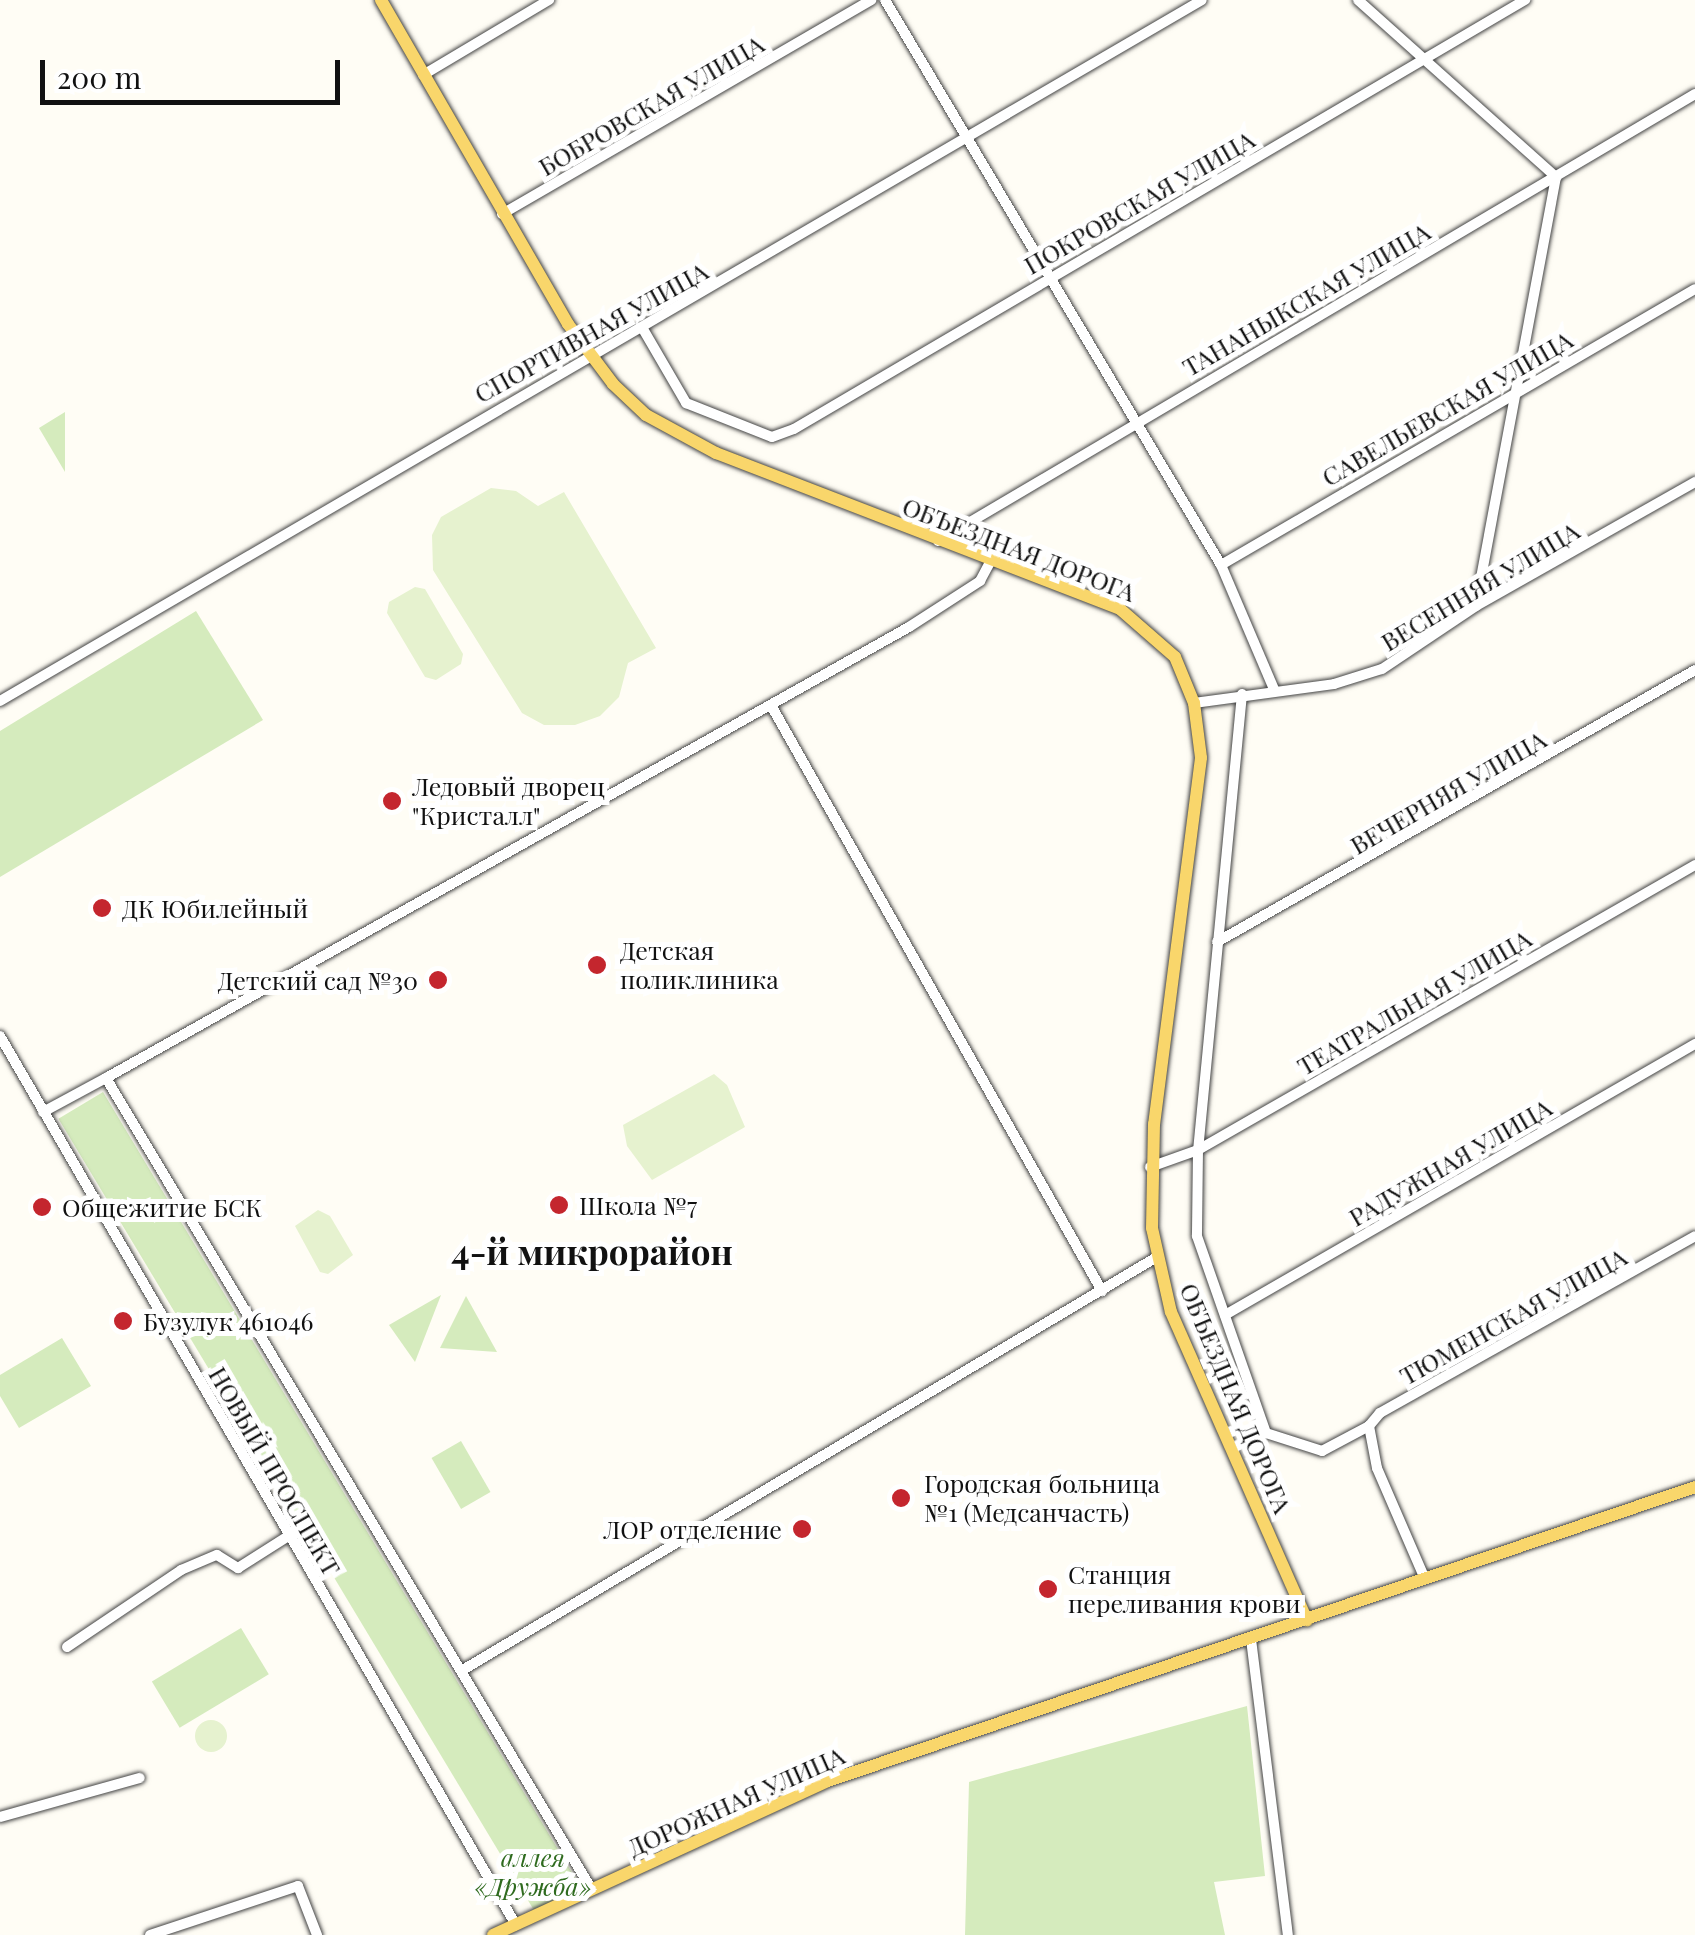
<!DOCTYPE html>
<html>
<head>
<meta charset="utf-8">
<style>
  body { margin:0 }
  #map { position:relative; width:1695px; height:1935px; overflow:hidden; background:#fffdf5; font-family:"Playfair Display",serif }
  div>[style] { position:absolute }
  .green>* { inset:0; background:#d5ebbd; transform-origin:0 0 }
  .pitch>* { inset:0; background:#e6f2cf }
  .round { border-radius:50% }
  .roads { filter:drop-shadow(0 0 2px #444) drop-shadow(0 0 2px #444) }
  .minor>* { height:10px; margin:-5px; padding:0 5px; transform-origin:5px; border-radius:5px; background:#fff }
  .major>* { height:12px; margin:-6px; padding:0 6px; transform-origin:6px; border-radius:6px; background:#f9d66b }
  .dots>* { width:28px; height:28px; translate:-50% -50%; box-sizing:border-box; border:5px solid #fff; border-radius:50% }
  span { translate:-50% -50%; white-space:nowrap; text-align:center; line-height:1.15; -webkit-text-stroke:10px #fff; paint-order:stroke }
  .street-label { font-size:25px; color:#111 }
  .poi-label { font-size:25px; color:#111 }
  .left { translate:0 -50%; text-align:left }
  .right { translate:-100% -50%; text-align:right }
  .park-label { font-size:25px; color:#2f6b1f; font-style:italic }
  .district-label { font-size:35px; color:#111; font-weight:700 }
  .scale { position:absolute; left:40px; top:60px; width:300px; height:45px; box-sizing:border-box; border:5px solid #111; border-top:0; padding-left:12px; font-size:30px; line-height:35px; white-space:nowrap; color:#111; -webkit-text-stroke:8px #fff; paint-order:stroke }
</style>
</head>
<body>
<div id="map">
  <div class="green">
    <div style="clip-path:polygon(65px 412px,65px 472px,39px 428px)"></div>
    <div style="clip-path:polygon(196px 611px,263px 720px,0 877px,0 731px)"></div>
    <div style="left:103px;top:1092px;width:925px;height:52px;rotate:59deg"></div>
    <div style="clip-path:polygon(441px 1295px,415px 1362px,389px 1325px)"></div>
    <div style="clip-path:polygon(466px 1296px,497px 1352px,440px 1348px)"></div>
    <div style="clip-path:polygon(62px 1338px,91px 1386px,19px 1428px,0 1396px,0 1375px)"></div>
    <div style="left:461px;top:1441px;width:59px;height:34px;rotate:60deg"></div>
    <div style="left:241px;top:1628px;width:54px;height:104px;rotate:59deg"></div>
    <div style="clip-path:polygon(1247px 1706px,1265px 1876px,1214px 1882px,1225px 1935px,965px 1935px,969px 1782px)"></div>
  </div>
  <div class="pitch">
    <div style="clip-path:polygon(491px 488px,516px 491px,538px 506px,564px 492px,656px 648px,628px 663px,619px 697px,600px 716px,575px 725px,544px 725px,522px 713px,433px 570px,432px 535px,441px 517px)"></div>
    <div style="clip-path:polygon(415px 587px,425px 589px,463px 654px,461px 664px,436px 680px,425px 677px,387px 613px,389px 602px)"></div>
    <div style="clip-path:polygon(714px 1074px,727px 1085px,745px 1127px,652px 1180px,627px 1146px,623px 1125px)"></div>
    <div style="clip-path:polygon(318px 1210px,330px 1216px,353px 1255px,328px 1274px,320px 1272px,295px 1226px)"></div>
    <div class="round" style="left:195px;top:1720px;width:32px;height:32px"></div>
  </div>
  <div class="roads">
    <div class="minor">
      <div style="left:885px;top:0;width:657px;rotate:59.26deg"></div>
      <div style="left:1221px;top:565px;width:135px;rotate:66.9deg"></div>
      <div style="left:1358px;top:0;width:266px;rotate:41.8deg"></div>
      <div style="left:1556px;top:177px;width:436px;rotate:100.6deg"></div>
      <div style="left:423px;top:75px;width:147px;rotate:-30.8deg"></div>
      <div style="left:502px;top:214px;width:427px;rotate:-30.1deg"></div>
      <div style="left:643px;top:329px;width:86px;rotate:59.8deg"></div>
      <div style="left:686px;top:403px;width:92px;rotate:21.6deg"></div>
      <div style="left:772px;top:437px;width:23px;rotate:-20deg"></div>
      <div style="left:794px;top:429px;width:848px;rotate:-30.41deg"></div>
      <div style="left:938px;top:541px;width:879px;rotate:-30.56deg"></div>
      <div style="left:1221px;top:565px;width:548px;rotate:-30.21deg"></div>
      <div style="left:1242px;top:694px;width:458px;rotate:95.5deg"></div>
      <div style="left:1198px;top:1150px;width:86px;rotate:90.7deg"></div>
      <div style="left:1197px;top:1236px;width:209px;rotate:70.7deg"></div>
      <div style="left:1266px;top:1433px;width:59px;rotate:17.8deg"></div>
      <div style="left:1322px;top:1451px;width:53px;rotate:-28deg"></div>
      <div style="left:0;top:701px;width:1391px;rotate:-30.25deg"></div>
      <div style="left:1194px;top:703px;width:141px;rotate:-7.7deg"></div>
      <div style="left:1334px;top:684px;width:50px;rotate:-17.4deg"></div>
      <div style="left:1382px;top:669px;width:113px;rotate:-33.8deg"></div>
      <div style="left:1476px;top:606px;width:252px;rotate:-29.5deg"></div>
      <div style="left:772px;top:707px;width:671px;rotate:60.53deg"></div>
      <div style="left:1217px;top:942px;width:550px;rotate:-29.64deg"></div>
      <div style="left:0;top:1036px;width:1028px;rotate:59.87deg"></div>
      <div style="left:106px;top:1078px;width:921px;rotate:-29.32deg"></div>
      <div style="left:909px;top:627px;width:85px;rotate:-32.9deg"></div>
      <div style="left:980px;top:581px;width:24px;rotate:-62deg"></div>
      <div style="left:43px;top:1112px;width:72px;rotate:-28.4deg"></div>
      <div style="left:106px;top:1078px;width:946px;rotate:59.1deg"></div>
      <div style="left:1150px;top:1167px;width:51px;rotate:-19.5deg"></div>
      <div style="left:1198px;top:1150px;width:573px;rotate:-29.83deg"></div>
      <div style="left:1225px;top:1315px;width:543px;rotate:-29.97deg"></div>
      <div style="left:1425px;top:1579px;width:121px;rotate:-113.4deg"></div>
      <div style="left:1377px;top:1468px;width:43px;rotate:-100.8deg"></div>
      <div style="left:1369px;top:1426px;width:17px;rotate:-50deg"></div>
      <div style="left:1380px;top:1413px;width:361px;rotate:-29.3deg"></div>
      <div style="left:1251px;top:1639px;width:298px;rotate:82.9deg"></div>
      <div style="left:67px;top:1647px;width:138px;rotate:-34deg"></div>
      <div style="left:181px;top:1570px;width:39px;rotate:-23deg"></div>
      <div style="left:217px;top:1555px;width:25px;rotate:32deg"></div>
      <div style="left:238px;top:1568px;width:62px;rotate:-32.4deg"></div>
      <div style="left:461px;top:1671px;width:810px;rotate:-30.75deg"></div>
      <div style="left:0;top:1817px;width:145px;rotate:-15.6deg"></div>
      <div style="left:150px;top:1935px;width:156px;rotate:-18.3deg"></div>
      <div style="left:298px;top:1886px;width:53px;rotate:68.8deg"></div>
    </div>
    <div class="major">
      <div style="left:381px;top:0;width:374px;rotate:60deg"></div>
      <div style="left:568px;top:324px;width:75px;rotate:53.1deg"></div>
      <div style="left:613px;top:384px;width:45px;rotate:43.2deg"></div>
      <div style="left:646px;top:415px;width:80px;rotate:28.5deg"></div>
      <div style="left:716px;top:453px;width:433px;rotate:21.1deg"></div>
      <div style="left:1120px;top:609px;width:73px;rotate:41.1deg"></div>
      <div style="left:1175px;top:657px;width:50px;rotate:67.6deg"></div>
      <div style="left:1194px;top:703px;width:55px;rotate:82.7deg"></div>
      <div style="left:1201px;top:758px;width:369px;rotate:97.3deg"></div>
      <div style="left:1154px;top:1124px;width:104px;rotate:91.1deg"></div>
      <div style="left:1152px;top:1228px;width:86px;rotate:77.3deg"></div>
      <div style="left:1171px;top:1312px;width:337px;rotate:66.2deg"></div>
      <div style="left:493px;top:1935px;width:366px;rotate:-24.7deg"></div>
      <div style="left:825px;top:1782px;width:919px;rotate:-18.73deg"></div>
    </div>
  </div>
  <div class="dots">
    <div style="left:392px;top:801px;background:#c4262e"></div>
    <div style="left:102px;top:908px;background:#c4262e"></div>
    <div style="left:597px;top:965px;background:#c4262e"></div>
    <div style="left:438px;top:980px;background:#c4262e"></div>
    <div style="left:559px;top:1205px;background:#c4262e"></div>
    <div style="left:42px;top:1207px;background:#c4262e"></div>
    <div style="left:123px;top:1321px;background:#c4262e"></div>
    <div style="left:901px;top:1498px;background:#c4262e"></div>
    <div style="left:802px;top:1529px;background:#c4262e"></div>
    <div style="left:1048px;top:1589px;background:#c4262e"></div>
  </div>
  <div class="street-label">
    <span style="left:651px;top:105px;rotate:-30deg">БОБРОВСКАЯ УЛИЦА</span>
    <span style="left:1139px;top:202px;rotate:-30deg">ПОКРОВСКАЯ УЛИЦА</span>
    <span style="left:1306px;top:299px;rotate:-30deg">ТАНАНЫКСКАЯ УЛИЦА</span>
    <span style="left:591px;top:332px;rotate:-29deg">СПОРТИВНАЯ УЛИЦА</span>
    <span style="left:1447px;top:408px;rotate:-30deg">САВЕЛЬЕВСКАЯ УЛИЦА</span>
    <span style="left:1019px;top:549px;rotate:21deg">ОБЪЕЗДНАЯ ДОРОГА</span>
    <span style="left:1480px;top:586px;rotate:-31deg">ВЕСЕННЯЯ УЛИЦА</span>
    <span style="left:1448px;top:792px;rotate:-30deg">ВЕЧЕРНЯЯ УЛИЦА</span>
    <span style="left:1414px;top:1002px;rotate:-30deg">ТЕАТРАЛЬНАЯ УЛИЦА</span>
    <span style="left:1450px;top:1162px;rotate:-30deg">РАДУЖНАЯ УЛИЦА</span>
    <span style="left:1513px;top:1316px;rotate:-29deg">ТЮМЕНСКАЯ УЛИЦА</span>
    <span style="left:1236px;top:1398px;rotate:67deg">ОБЪЕЗДНАЯ ДОРОГА</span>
    <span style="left:275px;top:1471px;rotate:60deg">НОВЫЙ ПРОСПЕКТ</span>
    <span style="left:736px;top:1801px;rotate:-24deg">ДОРОЖНАЯ УЛИЦА</span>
  </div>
  <div class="poi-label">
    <span class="left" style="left:412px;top:801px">Ледовый дворец<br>"Кристалл"</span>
    <span class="left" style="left:122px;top:908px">ДК Юбилейный</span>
    <span class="left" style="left:620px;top:965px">Детская<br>поликлиника</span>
    <span class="right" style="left:418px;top:980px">Детский сад №30</span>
    <span class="left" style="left:579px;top:1205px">Школа №7</span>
    <span class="left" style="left:62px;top:1207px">Общежитие БСК</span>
    <span class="left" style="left:143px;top:1321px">Бузулук 461046</span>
    <span class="left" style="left:924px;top:1498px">Городская больница<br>№1 (Медсанчасть)</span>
    <span class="right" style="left:782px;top:1529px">ЛОР отделение</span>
    <span class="left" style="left:1068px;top:1589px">Станция<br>переливания крови</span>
  </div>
  <div class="park-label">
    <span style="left:533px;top:1872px">аллея<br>«Дружба»</span>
  </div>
  <div class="district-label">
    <span style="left:592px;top:1251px">4-й микрорайон</span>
  </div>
  <div class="scale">200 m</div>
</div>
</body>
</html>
